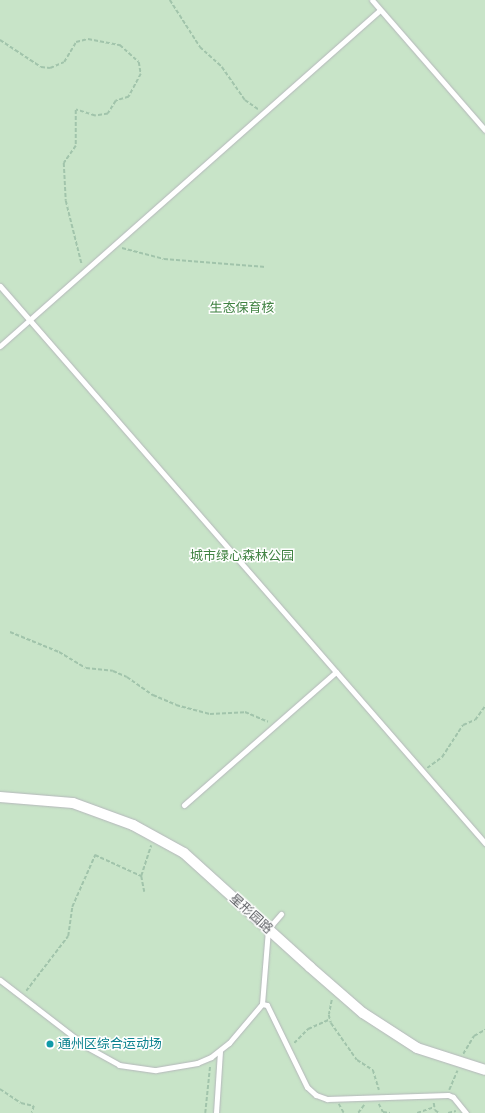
<!DOCTYPE html>
<html>
<head>
<meta charset="utf-8">
<style>
  body { margin:0 }
  #map { position:relative; width:485px; height:1113px; overflow:hidden; background:#efeee8; font-family:Karla,"Noto Sans SC",sans-serif }
  div>[style] { position:absolute }
  .green>* { inset:0; background:#c8e4c8; transform-origin:0 0 }
  .path>* { height:1.5px; margin-top:-0.75px; transform-origin:0; background:repeating-linear-gradient(90deg,#a1c4ab 0 4px,transparent 0 6px) }
  .roads { filter:drop-shadow(0 0 1px #b5b7bb) drop-shadow(0 0 1px #b5b7bb) }
  .service>* { height:5px; margin:-2.5px; padding:0 2.5px; transform-origin:2.5px; border-radius:2.5px; background:#fff }
  .minor>* { height:10px; margin:-5px; padding:0 5px; transform-origin:5px; border-radius:5px; background:#fff }
  .dots>* { width:11px; height:11px; translate:-50% -50%; box-sizing:border-box; border:2px solid #fff; border-radius:50% }
  span { translate:-50% -50%; white-space:nowrap; text-align:center; line-height:1.15; -webkit-text-stroke:3px #fff; paint-order:stroke }
  .park-label { font-size:13px; color:#418343 }
  .street-label { font-size:13px; color:#5f6266 }
  .culture-label { font-size:13px; color:#0d838f }
  .left { translate:0 -50%; text-align:left }
</style>
</head>
<body>
<div id="map">
  <div class="green">
    <div style="left:0;top:0;width:485px;height:1113px"></div>
  </div>
  <div class="path">
    <div style="left:170px;top:0;width:56px;rotate:57.4deg"></div>
    <div style="left:200px;top:47px;width:30px;rotate:42deg"></div>
    <div style="left:222px;top:67px;width:40px;rotate:55.1deg"></div>
    <div style="left:245px;top:100px;width:16px;rotate:35deg"></div>
    <div style="left:0;top:40px;width:49px;rotate:33.4deg"></div>
    <div style="left:41px;top:67px;width:9px;rotate:6deg"></div>
    <div style="left:50px;top:68px;width:15px;rotate:-23deg"></div>
    <div style="left:64px;top:62px;width:23px;rotate:-59deg"></div>
    <div style="left:76px;top:42px;width:12px;rotate:-14deg"></div>
    <div style="left:88px;top:39px;width:33px;rotate:11deg"></div>
    <div style="left:120px;top:45px;width:25px;rotate:42deg"></div>
    <div style="left:139px;top:62px;width:12px;rotate:81deg"></div>
    <div style="left:141px;top:74px;width:26px;rotate:118deg"></div>
    <div style="left:129px;top:97px;width:14px;rotate:163deg"></div>
    <div style="left:116px;top:101px;width:15px;rotate:122deg"></div>
    <div style="left:108px;top:114px;width:13px;rotate:171deg"></div>
    <div style="left:95px;top:116px;width:20px;rotate:-162deg"></div>
    <div style="left:76px;top:110px;width:36px;rotate:90deg"></div>
    <div style="left:76px;top:146px;width:21px;rotate:125deg"></div>
    <div style="left:64px;top:163px;width:38px;rotate:87deg"></div>
    <div style="left:66px;top:201px;width:66px;rotate:76deg"></div>
    <div style="left:122px;top:248px;width:43px;rotate:14.7deg"></div>
    <div style="left:164px;top:259px;width:102px;rotate:4.5deg"></div>
    <div style="left:10px;top:632px;width:53px;rotate:22.2deg"></div>
    <div style="left:59px;top:652px;width:31px;rotate:31deg"></div>
    <div style="left:86px;top:668px;width:27px;rotate:6deg"></div>
    <div style="left:113px;top:671px;width:15px;rotate:23deg"></div>
    <div style="left:127px;top:677px;width:32px;rotate:35deg"></div>
    <div style="left:153px;top:695px;width:25px;rotate:23deg"></div>
    <div style="left:176px;top:705px;width:35px;rotate:15deg"></div>
    <div style="left:210px;top:714px;width:35px;rotate:-3deg"></div>
    <div style="left:245px;top:712px;width:25px;rotate:23deg"></div>
    <div style="left:427px;top:768px;width:19px;rotate:-36deg"></div>
    <div style="left:442px;top:757px;width:38px;rotate:-57deg"></div>
    <div style="left:463px;top:725px;width:13px;rotate:-23deg"></div>
    <div style="left:475px;top:720px;width:17px;rotate:-54deg"></div>
    <div style="left:144px;top:892px;width:16px;rotate:-101deg"></div>
    <div style="left:141px;top:876px;width:32px;rotate:-72deg"></div>
    <div style="left:26px;top:991px;width:69px;rotate:-52.6deg"></div>
    <div style="left:68px;top:936px;width:29px;rotate:-82deg"></div>
    <div style="left:72px;top:907px;width:57px;rotate:-66.1deg"></div>
    <div style="left:95px;top:855px;width:51px;rotate:24.5deg"></div>
    <div style="left:332px;top:1000px;width:15px;rotate:101deg"></div>
    <div style="left:329px;top:1015px;width:8px;rotate:76deg"></div>
    <div style="left:331px;top:1023px;width:45px;rotate:54.9deg"></div>
    <div style="left:357px;top:1060px;width:19px;rotate:32deg"></div>
    <div style="left:373px;top:1070px;width:21px;rotate:73deg"></div>
    <div style="left:294px;top:1043px;width:20px;rotate:-45deg"></div>
    <div style="left:308px;top:1029px;width:24px;rotate:-24deg"></div>
    <div style="left:463px;top:1054px;width:21px;rotate:-59deg"></div>
    <div style="left:474px;top:1036px;width:13px;rotate:-29deg"></div>
    <div style="left:0;top:1089px;width:25px;rotate:34deg"></div>
    <div style="left:21px;top:1103px;width:13px;rotate:13deg"></div>
    <div style="left:34px;top:1106px;width:7px;rotate:106deg"></div>
    <div style="left:449px;top:1090px;width:21px;rotate:-67deg"></div>
    <div style="left:434px;top:1103px;width:7px;rotate:82deg"></div>
    <div style="left:435px;top:1110px;width:5px;rotate:37deg"></div>
    <div style="left:339px;top:1104px;width:10px;rotate:61deg"></div>
    <div style="left:379px;top:1104px;width:9px;rotate:63deg"></div>
    <div style="left:383px;top:1112px;width:7px;rotate:8deg"></div>
    <div style="left:205px;top:1113px;width:48px;rotate:-84.1deg"></div>
    <div style="left:358px;top:1113px;width:10px;rotate:-53deg"></div>
    <div style="left:417px;top:1113px;width:18px;rotate:-19deg"></div>
    <div style="left:448px;top:1113px;width:8px;rotate:-14deg"></div>
  </div>
  <div class="roads">
    <div class="service">
      <div style="left:372px;top:0;width:172px;rotate:49deg"></div>
      <div style="left:0;top:286px;width:739px;rotate:48.95deg"></div>
      <div style="left:0;top:346px;width:507px;rotate:-41.48deg"></div>
      <div style="left:184px;top:805px;width:202px;rotate:-41.2deg"></div>
      <div style="left:0;top:980px;width:110px;rotate:37.6deg"></div>
      <div style="left:87px;top:1047px;width:37px;rotate:29deg"></div>
      <div style="left:119px;top:1065px;width:37px;rotate:8deg"></div>
      <div style="left:156px;top:1070px;width:42px;rotate:-9.7deg"></div>
      <div style="left:197px;top:1063px;width:15px;rotate:-23deg"></div>
      <div style="left:211px;top:1057px;width:23px;rotate:-38deg"></div>
      <div style="left:229px;top:1043px;width:51px;rotate:-49.8deg"></div>
      <div style="left:262px;top:1004px;width:75px;rotate:-85.4deg"></div>
      <div style="left:268px;top:929px;width:20px;rotate:-49deg"></div>
      <div style="left:262px;top:1004px;width:5px;rotate:11deg"></div>
      <div style="left:267px;top:1005px;width:91px;rotate:64deg"></div>
      <div style="left:307px;top:1087px;width:12px;rotate:42deg"></div>
      <div style="left:316px;top:1095px;width:12px;rotate:20deg"></div>
      <div style="left:327px;top:1099px;width:121px;rotate:-1.9deg"></div>
      <div style="left:448px;top:1095px;width:5px;rotate:22deg"></div>
      <div style="left:453px;top:1097px;width:21px;rotate:51deg"></div>
      <div style="left:216px;top:1113px;width:62px;rotate:-86.3deg"></div>
    </div>
    <div class="minor">
      <div style="left:0;top:797px;width:73px;rotate:4.7deg"></div>
      <div style="left:73px;top:803px;width:64px;rotate:20.1deg"></div>
      <div style="left:133px;top:825px;width:58px;rotate:28.8deg"></div>
      <div style="left:184px;top:853px;width:170px;rotate:42.1deg"></div>
      <div style="left:310px;top:967px;width:70px;rotate:41deg"></div>
      <div style="left:363px;top:1013px;width:64px;rotate:32.9deg"></div>
      <div style="left:417px;top:1048px;width:71px;rotate:17.9deg"></div>
    </div>
  </div>
  <div class="dots">
    <div style="left:50px;top:1044px;background:#0f9aa8"></div>
  </div>
  <div class="park-label">
    <span style="left:242px;top:308px">生态保育核</span>
    <span style="left:242px;top:556px">城市绿心森林公园</span>
  </div>
  <div class="street-label">
    <span style="left:251px;top:914px;rotate:42deg">星形园路</span>
  </div>
  <div class="culture-label">
    <span class="left" style="left:58px;top:1044px">通州区综合运动场</span>
  </div>
</div>
</body>
</html>
